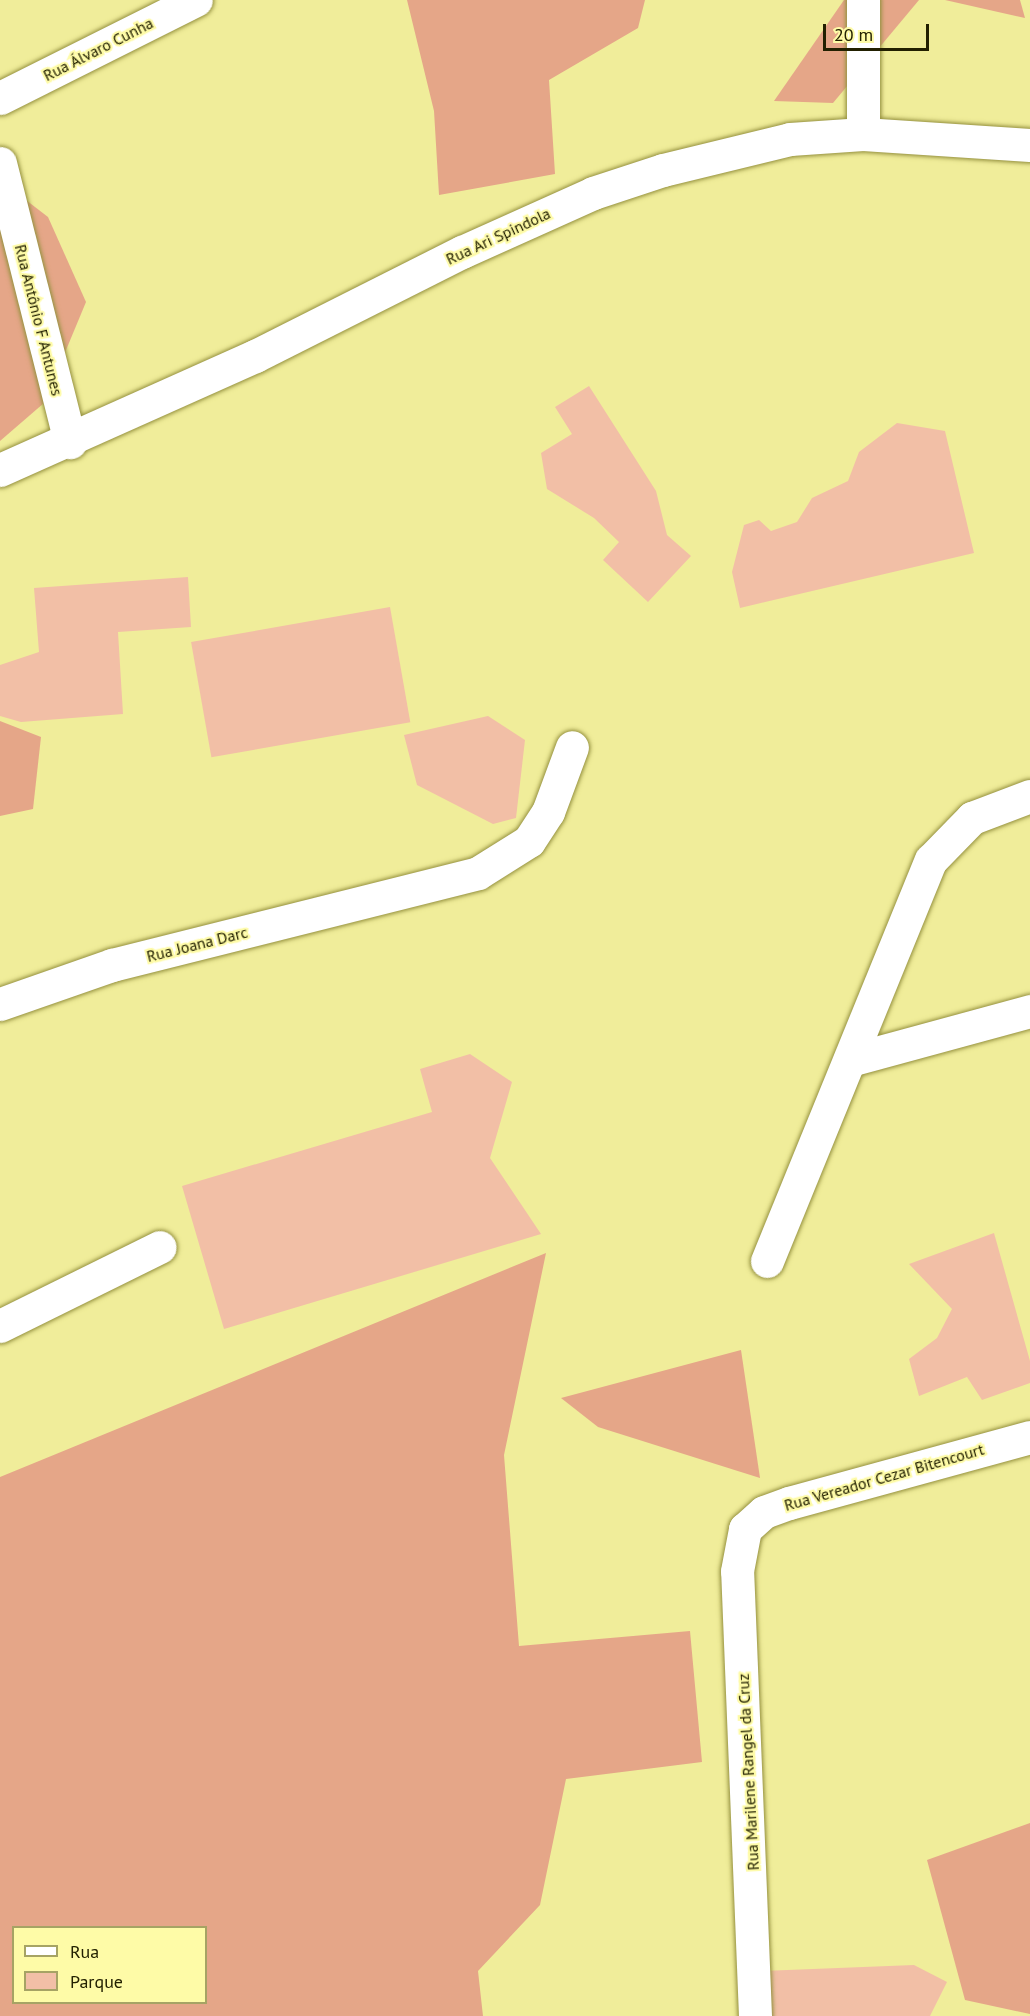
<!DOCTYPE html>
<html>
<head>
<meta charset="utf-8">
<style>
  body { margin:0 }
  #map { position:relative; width:1030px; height:2016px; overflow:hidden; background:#f0ed9a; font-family:"PT Sans",sans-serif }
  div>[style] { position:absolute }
  .green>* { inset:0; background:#f2bfa6; transform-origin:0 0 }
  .forest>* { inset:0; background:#e5a688 }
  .roads { filter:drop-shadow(0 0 2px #95913f) drop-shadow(0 0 2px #95913f) }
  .street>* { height:33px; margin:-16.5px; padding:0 16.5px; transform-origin:16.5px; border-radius:16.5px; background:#fff }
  span { translate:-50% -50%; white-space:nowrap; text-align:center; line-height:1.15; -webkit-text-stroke:4.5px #fefba7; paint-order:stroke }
  .street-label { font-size:16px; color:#222000 }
  .legend { position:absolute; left:12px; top:1926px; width:195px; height:78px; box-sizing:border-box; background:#fefba7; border:2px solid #a6a364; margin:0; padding:8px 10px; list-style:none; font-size:18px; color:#222000 }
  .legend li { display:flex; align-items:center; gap:12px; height:30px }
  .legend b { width:30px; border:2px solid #a6a364 }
  .scale { position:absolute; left:823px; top:24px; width:106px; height:27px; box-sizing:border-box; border:3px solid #222000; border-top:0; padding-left:8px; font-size:18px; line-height:21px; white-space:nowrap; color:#222000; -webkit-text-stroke:4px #fefba7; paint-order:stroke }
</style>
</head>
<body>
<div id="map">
  <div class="green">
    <div style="clip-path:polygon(589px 386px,656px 491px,667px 535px,691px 556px,648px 602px,603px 560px,619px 542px,594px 518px,547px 489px,541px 453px,572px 434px,555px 407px)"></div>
    <div style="clip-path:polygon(897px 423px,945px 431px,974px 553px,740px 608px,732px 572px,744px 525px,759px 520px,771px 531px,797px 522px,812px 498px,848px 481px,859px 452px)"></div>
    <div style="clip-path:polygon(188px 577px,191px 627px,118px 632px,123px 714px,21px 722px,0 716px,0 665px,39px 652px,34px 588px)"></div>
    <div style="left:390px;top:607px;width:117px;height:202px;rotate:80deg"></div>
    <div style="clip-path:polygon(488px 716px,525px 740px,516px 818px,493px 824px,417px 785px,404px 735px)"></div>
    <div style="clip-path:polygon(470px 1054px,512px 1082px,490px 1158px,541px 1234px,224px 1329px,182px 1186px,432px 1112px,420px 1069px)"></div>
    <div style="clip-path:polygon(994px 1233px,1030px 1361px,1030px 1383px,982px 1400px,967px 1377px,919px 1396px,909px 1359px,937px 1338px,952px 1309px,909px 1264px)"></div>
    <div style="clip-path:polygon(914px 1965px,947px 1982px,930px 2016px,762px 2016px,760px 1971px)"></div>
  </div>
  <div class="forest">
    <div style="clip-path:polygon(407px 0,645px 0,638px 28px,549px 80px,555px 174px,439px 195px,434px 111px)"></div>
    <div style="clip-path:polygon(844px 0,919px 0,833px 103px,774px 101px)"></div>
    <div style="clip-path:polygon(945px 0,1020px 0,1025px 18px)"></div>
    <div style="clip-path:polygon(0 180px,48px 217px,86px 302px,44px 403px,0 441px)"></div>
    <div style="clip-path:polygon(0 721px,41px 737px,33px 809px,0 816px)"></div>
    <div style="clip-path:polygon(evenodd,546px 1253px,504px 1455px,519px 1646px,690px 1631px,702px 1762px,566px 1779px,540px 1905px,478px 1971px,483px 2016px,0 2016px,0 1477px,546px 1253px,14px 1928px,206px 1928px,206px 2002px,14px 2002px,14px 1928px)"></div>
    <div style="clip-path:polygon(741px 1350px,760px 1478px,598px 1427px,561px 1398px)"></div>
    <div style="clip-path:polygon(1030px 1823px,1030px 2014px,965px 2000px,927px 1860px)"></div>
  </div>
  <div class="roads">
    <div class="street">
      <div style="left:0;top:98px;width:219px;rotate:-26.6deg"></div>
      <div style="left:863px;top:134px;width:134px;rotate:-90deg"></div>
      <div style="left:0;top:163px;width:288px;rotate:75.9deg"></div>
      <div style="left:0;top:470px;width:279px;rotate:-24.1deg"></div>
      <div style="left:255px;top:356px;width:232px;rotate:-26.7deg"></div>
      <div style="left:462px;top:252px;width:144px;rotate:-24.2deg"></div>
      <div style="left:593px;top:193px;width:74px;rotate:-18.2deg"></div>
      <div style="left:663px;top:170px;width:131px;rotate:-13.7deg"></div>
      <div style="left:790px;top:139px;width:73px;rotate:-3.9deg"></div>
      <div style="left:863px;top:134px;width:167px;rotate:3.8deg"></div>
      <div style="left:0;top:1004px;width:119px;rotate:-19.2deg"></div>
      <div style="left:112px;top:965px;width:377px;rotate:-14.1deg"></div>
      <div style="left:478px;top:873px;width:60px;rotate:-32.1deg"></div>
      <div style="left:529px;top:841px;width:35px;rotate:-57deg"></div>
      <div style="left:548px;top:812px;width:69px;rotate:-69.7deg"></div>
      <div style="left:850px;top:1060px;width:187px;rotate:-15.2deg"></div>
      <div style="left:767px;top:1261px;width:433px;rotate:-67.8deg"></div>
      <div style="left:931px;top:860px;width:59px;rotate:-45.7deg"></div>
      <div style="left:972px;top:818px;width:62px;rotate:-20.8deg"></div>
      <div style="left:0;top:1326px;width:178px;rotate:-26.3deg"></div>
      <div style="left:755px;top:2016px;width:445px;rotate:-92.3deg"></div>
      <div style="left:737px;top:1571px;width:43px;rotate:-79.2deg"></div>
      <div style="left:745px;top:1529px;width:25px;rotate:-42deg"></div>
      <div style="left:764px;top:1512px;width:27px;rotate:-20deg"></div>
      <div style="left:789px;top:1503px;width:250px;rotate:-15.3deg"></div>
    </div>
  </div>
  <div class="street-label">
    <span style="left:98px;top:49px;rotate:-27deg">Rua Álvaro Cunha</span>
    <span style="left:498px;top:236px;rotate:-25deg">Rua Ari Spindola</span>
    <span style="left:39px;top:320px;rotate:76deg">Rua Antônio F Antunes</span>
    <span style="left:197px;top:944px;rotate:-14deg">Rua Joana Darc</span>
    <span style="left:884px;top:1477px;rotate:-16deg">Rua Vereador Cezar Bitencourt</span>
    <span style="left:748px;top:1772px;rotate:-93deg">Rua Marilene Rangel da Cruz</span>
  </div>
  <ul class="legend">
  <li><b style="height:8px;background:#fff"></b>Rua</li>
  <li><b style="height:16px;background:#f2bfa6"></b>Parque</li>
  </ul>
  <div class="scale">20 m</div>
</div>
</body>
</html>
